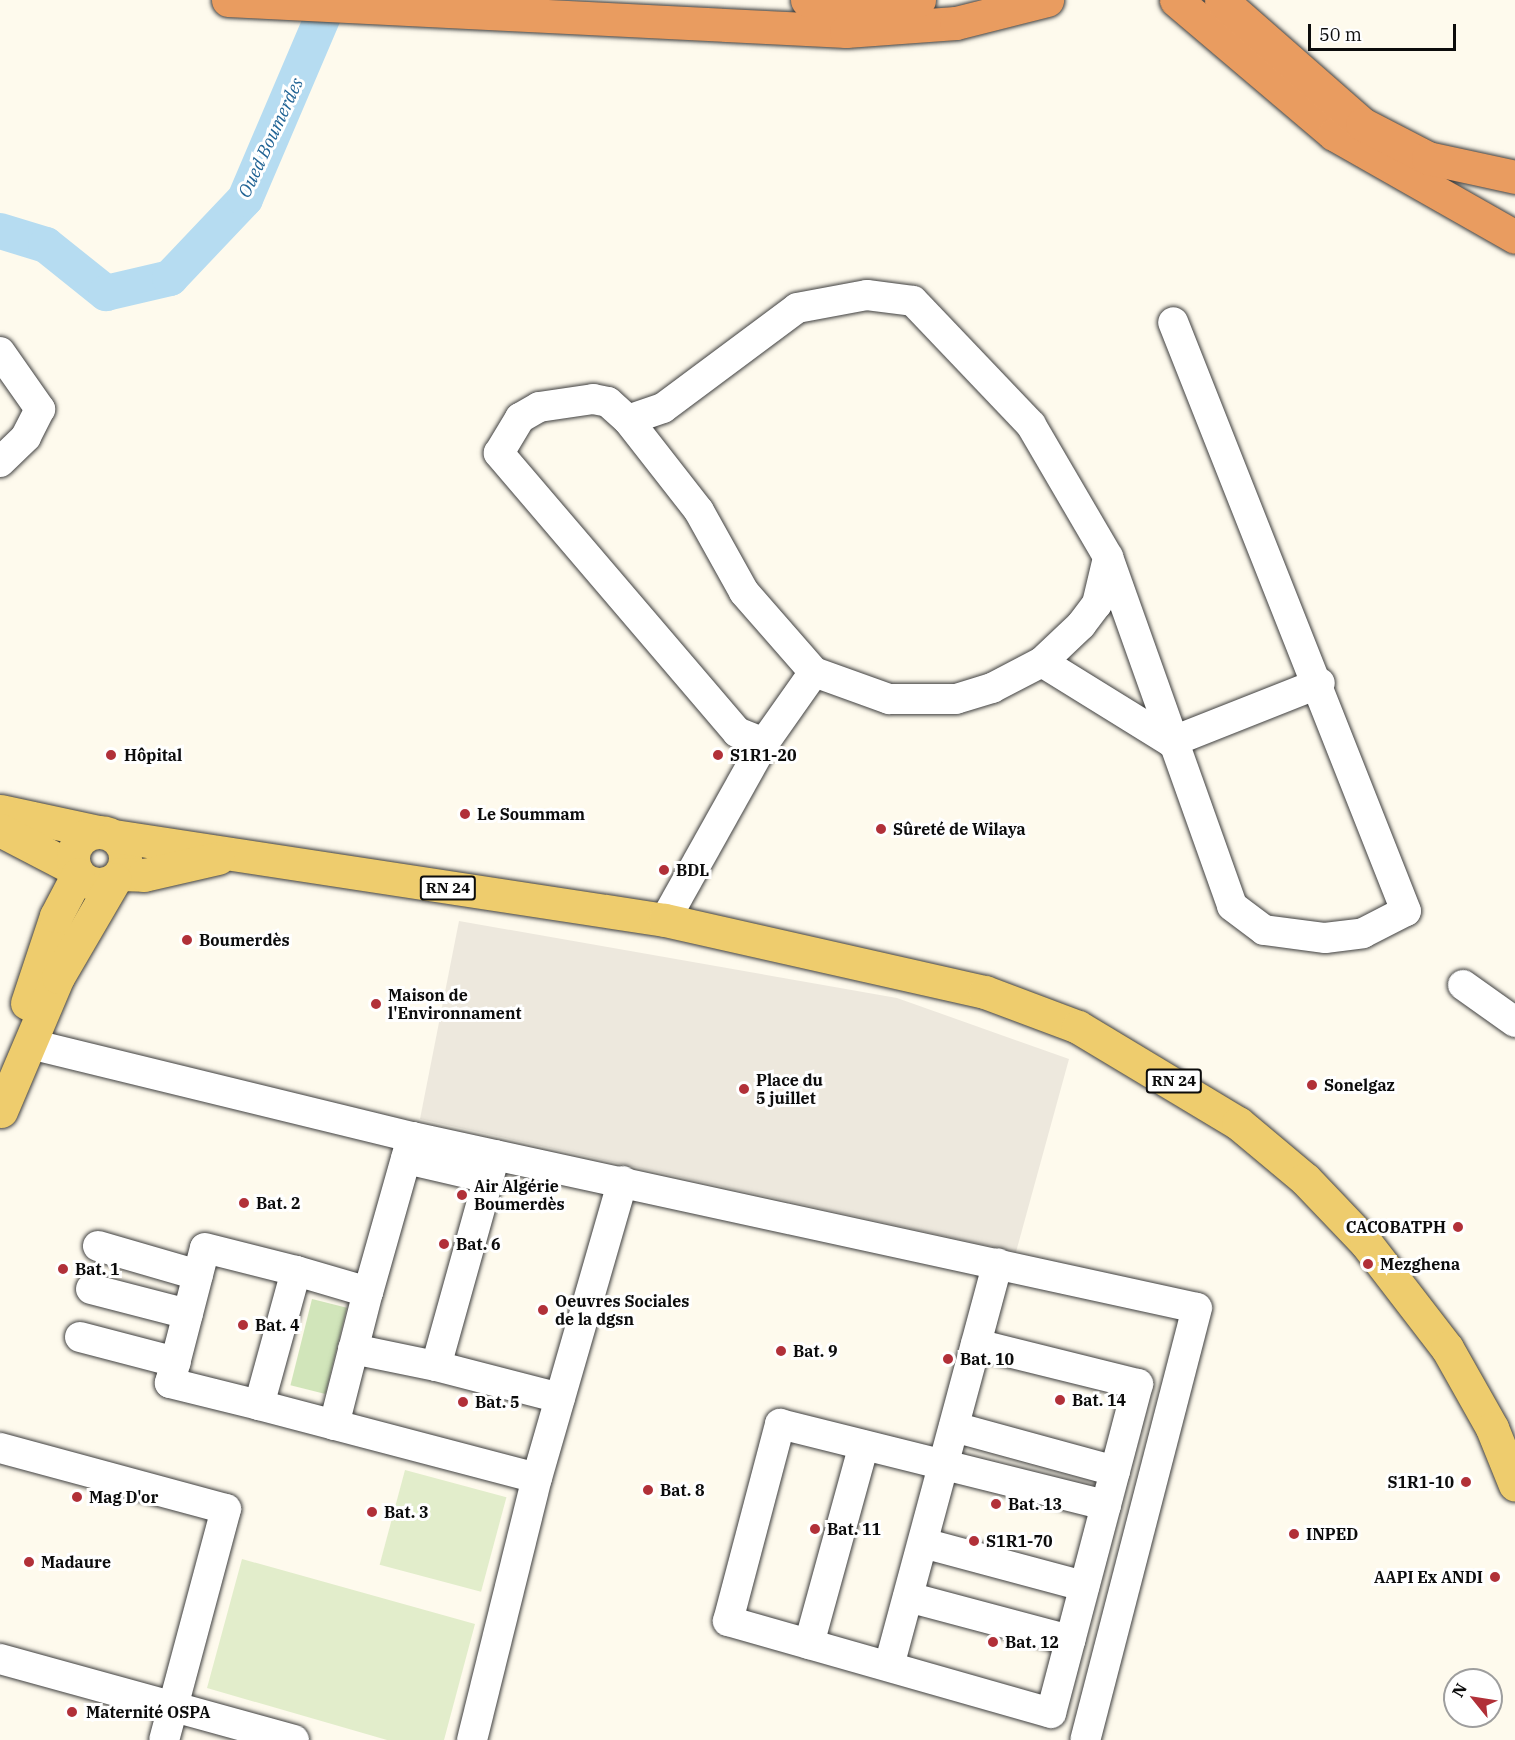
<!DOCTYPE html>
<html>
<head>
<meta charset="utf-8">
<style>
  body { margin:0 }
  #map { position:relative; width:1515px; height:1740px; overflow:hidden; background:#fefaed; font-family:"IBM Plex Serif",serif }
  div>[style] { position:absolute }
  .green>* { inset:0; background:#d1e5ba; transform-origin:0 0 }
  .pitch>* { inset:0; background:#e2edcb; transform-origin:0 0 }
  .plaza>* { inset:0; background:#ede8dd }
  .river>* { height:36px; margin:-18px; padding:0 18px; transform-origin:18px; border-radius:18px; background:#b6dcf1 }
  .roads { filter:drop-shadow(0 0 2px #3f3f3f) drop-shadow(0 0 2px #3f3f3f) }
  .minor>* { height:30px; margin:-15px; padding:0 15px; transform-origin:15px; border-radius:15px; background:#fff }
  .major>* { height:33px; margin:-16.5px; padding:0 16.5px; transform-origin:16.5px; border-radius:16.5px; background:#eecc6d }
  .major>.ring { margin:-16.5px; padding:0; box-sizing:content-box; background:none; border:33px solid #eecc6d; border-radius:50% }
  .highway>* { height:33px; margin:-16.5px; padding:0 16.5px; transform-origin:16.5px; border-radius:16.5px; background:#e99c60 }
  .dots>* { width:16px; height:16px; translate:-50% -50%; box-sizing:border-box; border:3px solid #fff; border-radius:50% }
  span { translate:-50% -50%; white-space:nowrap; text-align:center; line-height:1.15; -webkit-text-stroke:6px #fff; paint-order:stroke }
  .shield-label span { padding:2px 4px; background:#fff; border:2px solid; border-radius:4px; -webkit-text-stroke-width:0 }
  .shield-label { font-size:15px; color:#0c0c0c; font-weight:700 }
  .poi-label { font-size:16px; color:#0c0c0c; font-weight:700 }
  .left { translate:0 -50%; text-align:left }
  .right { translate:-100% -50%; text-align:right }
  .water-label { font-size:18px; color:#206394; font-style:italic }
  .north { position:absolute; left:1443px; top:1668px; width:60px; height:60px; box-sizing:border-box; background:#fff; border:2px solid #9e9e9e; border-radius:50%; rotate:300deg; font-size:16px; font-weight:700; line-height:24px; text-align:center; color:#0c0c0c }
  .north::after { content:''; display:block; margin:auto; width:21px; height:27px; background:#b13038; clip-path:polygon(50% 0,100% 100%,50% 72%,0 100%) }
  .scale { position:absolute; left:1308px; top:24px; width:148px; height:27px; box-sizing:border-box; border:3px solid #0c0c0c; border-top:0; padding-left:8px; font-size:18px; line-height:21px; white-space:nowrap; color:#0c0c0c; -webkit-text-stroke:4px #fff; paint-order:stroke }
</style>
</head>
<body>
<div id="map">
  <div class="green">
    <div style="left:312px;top:1299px;width:36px;height:89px;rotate:14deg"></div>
  </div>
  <div class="pitch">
    <div style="left:405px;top:1470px;width:105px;height:98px;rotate:15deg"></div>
    <div style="clip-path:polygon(242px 1559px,475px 1624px,444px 1740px,387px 1740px,207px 1688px)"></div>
  </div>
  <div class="plaza">
    <div style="clip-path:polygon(459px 921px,897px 998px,1069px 1059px,1016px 1252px,420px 1119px)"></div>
  </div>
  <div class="river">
    <div style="left:0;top:231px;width:48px;rotate:16.9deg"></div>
    <div style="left:46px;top:245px;width:77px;rotate:38.7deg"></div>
    <div style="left:106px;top:293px;width:66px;rotate:-13.2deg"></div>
    <div style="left:170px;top:278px;width:109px;rotate:-46.5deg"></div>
    <div style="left:245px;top:199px;width:216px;rotate:-66.9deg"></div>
  </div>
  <div class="roads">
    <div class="minor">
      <div style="left:0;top:352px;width:70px;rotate:54.9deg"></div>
      <div style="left:40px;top:409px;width:31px;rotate:117deg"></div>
      <div style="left:26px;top:437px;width:36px;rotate:136deg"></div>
      <div style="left:628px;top:420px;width:115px;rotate:52deg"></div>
      <div style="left:699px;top:511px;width:93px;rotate:60.9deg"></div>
      <div style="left:744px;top:592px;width:106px;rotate:48.8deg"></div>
      <div style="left:1042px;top:662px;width:152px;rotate:31.8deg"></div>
      <div style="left:1171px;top:742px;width:160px;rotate:-21.6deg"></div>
      <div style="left:764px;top:743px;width:29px;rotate:-158deg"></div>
      <div style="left:737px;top:732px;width:367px;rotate:-130.5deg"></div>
      <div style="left:499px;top:453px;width:41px;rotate:-59deg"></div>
      <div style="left:520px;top:418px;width:22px;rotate:-30deg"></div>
      <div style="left:539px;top:407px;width:55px;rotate:-8.4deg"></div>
      <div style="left:593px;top:399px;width:15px;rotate:11deg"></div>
      <div style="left:608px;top:402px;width:27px;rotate:42deg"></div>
      <div style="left:628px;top:420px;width:37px;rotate:-19deg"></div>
      <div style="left:663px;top:408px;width:167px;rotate:-36.7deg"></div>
      <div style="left:797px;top:308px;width:71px;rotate:-10.5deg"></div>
      <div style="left:867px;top:295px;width:46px;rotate:7.4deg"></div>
      <div style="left:913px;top:301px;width:171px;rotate:46.4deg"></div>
      <div style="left:1031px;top:425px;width:153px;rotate:59.7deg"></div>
      <div style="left:1108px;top:557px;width:370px;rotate:70.4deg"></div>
      <div style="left:1232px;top:906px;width:40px;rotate:37deg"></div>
      <div style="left:1264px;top:930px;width:62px;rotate:7.5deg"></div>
      <div style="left:1325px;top:938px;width:38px;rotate:-7deg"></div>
      <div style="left:1363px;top:933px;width:48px;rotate:-27.1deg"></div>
      <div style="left:1406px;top:911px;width:633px;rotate:-111.58deg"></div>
      <div style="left:665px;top:920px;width:203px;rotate:-60.8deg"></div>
      <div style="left:764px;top:743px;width:87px;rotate:-54.8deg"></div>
      <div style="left:814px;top:672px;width:80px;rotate:19.8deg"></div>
      <div style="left:889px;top:699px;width:67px"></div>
      <div style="left:956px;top:699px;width:38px;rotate:-17deg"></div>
      <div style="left:992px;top:688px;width:56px;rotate:-27.5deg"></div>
      <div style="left:1042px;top:662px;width:54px;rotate:-43.5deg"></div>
      <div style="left:1081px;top:625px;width:26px;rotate:-53deg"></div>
      <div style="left:1097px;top:604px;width:47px;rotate:-76.6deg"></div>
      <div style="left:1463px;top:985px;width:64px;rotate:35.4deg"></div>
      <div style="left:30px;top:1044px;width:393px;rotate:13.7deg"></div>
      <div style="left:412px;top:1137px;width:803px;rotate:12.29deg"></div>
      <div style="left:1197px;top:1308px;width:446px;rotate:104.5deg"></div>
      <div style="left:412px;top:1137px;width:161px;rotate:105.8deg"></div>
      <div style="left:368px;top:1292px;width:75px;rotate:-163.7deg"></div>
      <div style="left:296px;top:1271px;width:139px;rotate:105.4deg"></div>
      <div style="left:259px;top:1405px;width:287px;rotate:14.7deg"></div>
      <div style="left:495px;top:1155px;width:219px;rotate:105.6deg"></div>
      <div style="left:436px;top:1366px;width:128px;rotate:14.5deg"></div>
      <div style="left:406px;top:1159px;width:84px;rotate:13deg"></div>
      <div style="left:98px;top:1246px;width:104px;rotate:16.2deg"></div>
      <div style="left:91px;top:1289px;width:100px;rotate:14.5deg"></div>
      <div style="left:80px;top:1337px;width:99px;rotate:14.6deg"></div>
      <div style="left:976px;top:1344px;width:167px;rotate:13.9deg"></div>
      <div style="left:1138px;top:1384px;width:340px;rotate:104.8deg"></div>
      <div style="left:1051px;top:1713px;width:336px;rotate:-164.1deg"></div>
      <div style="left:728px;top:1621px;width:204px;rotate:-75.2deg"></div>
      <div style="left:780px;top:1424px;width:336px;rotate:14deg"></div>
      <div style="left:353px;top:1349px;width:85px;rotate:11.6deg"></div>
      <div style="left:259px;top:1405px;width:92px;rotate:-166.1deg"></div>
      <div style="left:170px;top:1383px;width:139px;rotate:-75.5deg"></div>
      <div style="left:205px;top:1248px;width:94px;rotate:14.2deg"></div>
      <div style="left:334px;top:1425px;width:137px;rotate:-75.7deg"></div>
      <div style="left:954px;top:1427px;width:167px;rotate:15.3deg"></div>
      <div style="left:0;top:1448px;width:234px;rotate:15.1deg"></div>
      <div style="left:226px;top:1509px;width:239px;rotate:105deg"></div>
      <div style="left:923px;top:1543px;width:167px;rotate:15deg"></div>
      <div style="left:908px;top:1597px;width:168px;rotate:14.9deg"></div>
      <div style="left:809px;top:1644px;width:206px;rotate:-74.6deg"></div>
      <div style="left:0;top:1659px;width:305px;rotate:15.4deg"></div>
      <div style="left:889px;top:1666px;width:417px;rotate:-74.9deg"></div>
      <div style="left:472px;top:1740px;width:270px;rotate:-76.1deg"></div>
      <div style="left:537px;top:1478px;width:309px;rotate:-73.9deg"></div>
    </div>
    <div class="major">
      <div style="left:0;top:811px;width:100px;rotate:12.1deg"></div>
      <div style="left:0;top:830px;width:85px;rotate:27.5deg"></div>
      <div class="ring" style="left:73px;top:832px;width:19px;height:19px"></div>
      <div style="left:114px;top:836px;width:557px;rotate:8.67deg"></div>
      <div style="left:665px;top:920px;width:328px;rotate:12.7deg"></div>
      <div style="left:985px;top:992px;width:99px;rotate:20.6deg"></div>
      <div style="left:1078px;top:1027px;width:187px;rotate:31deg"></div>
      <div style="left:1238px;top:1123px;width:87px;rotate:39.9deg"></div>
      <div style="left:1305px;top:1179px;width:88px;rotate:46.4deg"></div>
      <div style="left:1366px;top:1243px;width:133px;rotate:52.4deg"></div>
      <div style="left:1447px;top:1348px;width:92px;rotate:60.6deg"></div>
      <div style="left:1492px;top:1428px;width:61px;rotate:68deg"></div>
      <div style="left:120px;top:874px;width:24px;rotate:2deg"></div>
      <div style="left:144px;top:875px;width:76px;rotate:-12.9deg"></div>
      <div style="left:27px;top:1003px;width:92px;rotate:-71.6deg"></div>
      <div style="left:56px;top:916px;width:47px;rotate:-62.4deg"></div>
      <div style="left:1px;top:1111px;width:146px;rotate:-67deg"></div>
      <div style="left:58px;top:977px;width:113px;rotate:-59.8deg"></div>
    </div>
    <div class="highway">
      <div style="left:228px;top:0;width:619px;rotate:2.87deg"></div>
      <div style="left:846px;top:31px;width:110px;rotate:-4.2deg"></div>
      <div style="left:956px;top:23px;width:94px;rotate:-14.2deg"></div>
      <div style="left:807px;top:0;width:112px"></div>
      <div style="left:1176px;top:0;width:207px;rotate:40.3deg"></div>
      <div style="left:1334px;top:134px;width:208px;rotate:29.6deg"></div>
      <div style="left:1221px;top:0;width:188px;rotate:41.3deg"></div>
      <div style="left:1362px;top:124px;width:74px;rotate:27.3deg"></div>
      <div style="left:1428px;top:158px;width:89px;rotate:12.3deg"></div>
    </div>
  </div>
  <div class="dots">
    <div style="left:111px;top:755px;background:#b13038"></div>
    <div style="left:718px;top:755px;background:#b13038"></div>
    <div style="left:465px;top:814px;background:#b13038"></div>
    <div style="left:881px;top:829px;background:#b13038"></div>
    <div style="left:664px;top:870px;background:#b13038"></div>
    <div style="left:187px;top:940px;background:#b13038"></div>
    <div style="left:376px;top:1004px;background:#b13038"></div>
    <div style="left:1312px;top:1085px;background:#b13038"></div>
    <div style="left:744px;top:1089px;background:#b13038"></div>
    <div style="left:462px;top:1195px;background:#b13038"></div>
    <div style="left:244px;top:1203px;background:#b13038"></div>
    <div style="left:1458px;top:1227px;background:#b13038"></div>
    <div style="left:444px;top:1244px;background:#b13038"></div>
    <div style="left:1368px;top:1264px;background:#b13038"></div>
    <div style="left:63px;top:1269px;background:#b13038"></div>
    <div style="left:543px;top:1310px;background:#b13038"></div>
    <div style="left:243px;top:1325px;background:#b13038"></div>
    <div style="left:781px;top:1351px;background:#b13038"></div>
    <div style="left:948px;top:1359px;background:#b13038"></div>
    <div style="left:1060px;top:1400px;background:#b13038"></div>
    <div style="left:463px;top:1402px;background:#b13038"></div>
    <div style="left:1466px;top:1482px;background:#b13038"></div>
    <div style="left:648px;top:1490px;background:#b13038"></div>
    <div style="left:77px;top:1497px;background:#b13038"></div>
    <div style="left:996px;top:1504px;background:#b13038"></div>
    <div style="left:372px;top:1512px;background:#b13038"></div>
    <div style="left:815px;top:1529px;background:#b13038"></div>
    <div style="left:1294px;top:1534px;background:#b13038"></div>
    <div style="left:974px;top:1541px;background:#b13038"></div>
    <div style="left:29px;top:1562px;background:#b13038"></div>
    <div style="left:1495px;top:1577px;background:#b13038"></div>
    <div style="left:993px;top:1642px;background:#b13038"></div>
    <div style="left:72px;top:1712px;background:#b13038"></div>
  </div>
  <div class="shield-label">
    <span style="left:448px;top:888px">RN 24</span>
    <span style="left:1174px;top:1081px">RN 24</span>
  </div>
  <div class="poi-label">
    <span class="left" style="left:124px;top:755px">Hôpital</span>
    <span class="left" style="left:730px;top:755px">S1R1-20</span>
    <span class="left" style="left:477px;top:814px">Le Soummam</span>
    <span class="left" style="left:893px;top:829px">Sûreté de Wilaya</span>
    <span class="left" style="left:676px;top:870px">BDL</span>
    <span class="left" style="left:199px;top:940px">Boumerdès</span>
    <span class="left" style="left:388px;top:1004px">Maison de<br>l'Environnament</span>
    <span class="left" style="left:756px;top:1089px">Place du<br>5 juillet</span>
    <span class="left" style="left:1324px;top:1085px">Sonelgaz</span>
    <span class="left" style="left:474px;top:1195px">Air Algérie<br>Boumerdès</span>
    <span class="left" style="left:256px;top:1203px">Bat. 2</span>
    <span class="right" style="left:1446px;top:1227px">CACOBATPH</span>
    <span class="left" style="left:456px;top:1244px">Bat. 6</span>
    <span class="left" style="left:1380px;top:1264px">Mezghena</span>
    <span class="left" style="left:75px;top:1269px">Bat. 1</span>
    <span class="left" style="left:555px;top:1310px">Oeuvres Sociales<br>de la dgsn</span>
    <span class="left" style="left:255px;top:1325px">Bat. 4</span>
    <span class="left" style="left:793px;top:1351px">Bat. 9</span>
    <span class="left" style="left:960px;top:1359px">Bat. 10</span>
    <span class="left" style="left:1072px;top:1400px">Bat. 14</span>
    <span class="left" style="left:475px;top:1402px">Bat. 5</span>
    <span class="right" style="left:1454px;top:1482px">S1R1-10</span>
    <span class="left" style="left:660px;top:1490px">Bat. 8</span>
    <span class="left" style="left:89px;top:1497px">Mag D'or</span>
    <span class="left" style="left:1008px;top:1504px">Bat. 13</span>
    <span class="left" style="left:384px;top:1512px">Bat. 3</span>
    <span class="left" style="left:827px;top:1529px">Bat. 11</span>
    <span class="left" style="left:1306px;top:1534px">INPED</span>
    <span class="left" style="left:986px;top:1541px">S1R1-70</span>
    <span class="left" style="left:41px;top:1562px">Madaure</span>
    <span class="right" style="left:1483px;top:1577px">AAPI Ex ANDI</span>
    <span class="left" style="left:1005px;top:1642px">Bat. 12</span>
    <span class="left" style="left:86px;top:1712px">Maternité OSPA</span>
  </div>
  <div class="water-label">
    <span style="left:271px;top:138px;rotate:-65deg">Oued Boumerdes</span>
  </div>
  <div class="north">N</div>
  <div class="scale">50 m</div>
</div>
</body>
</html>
